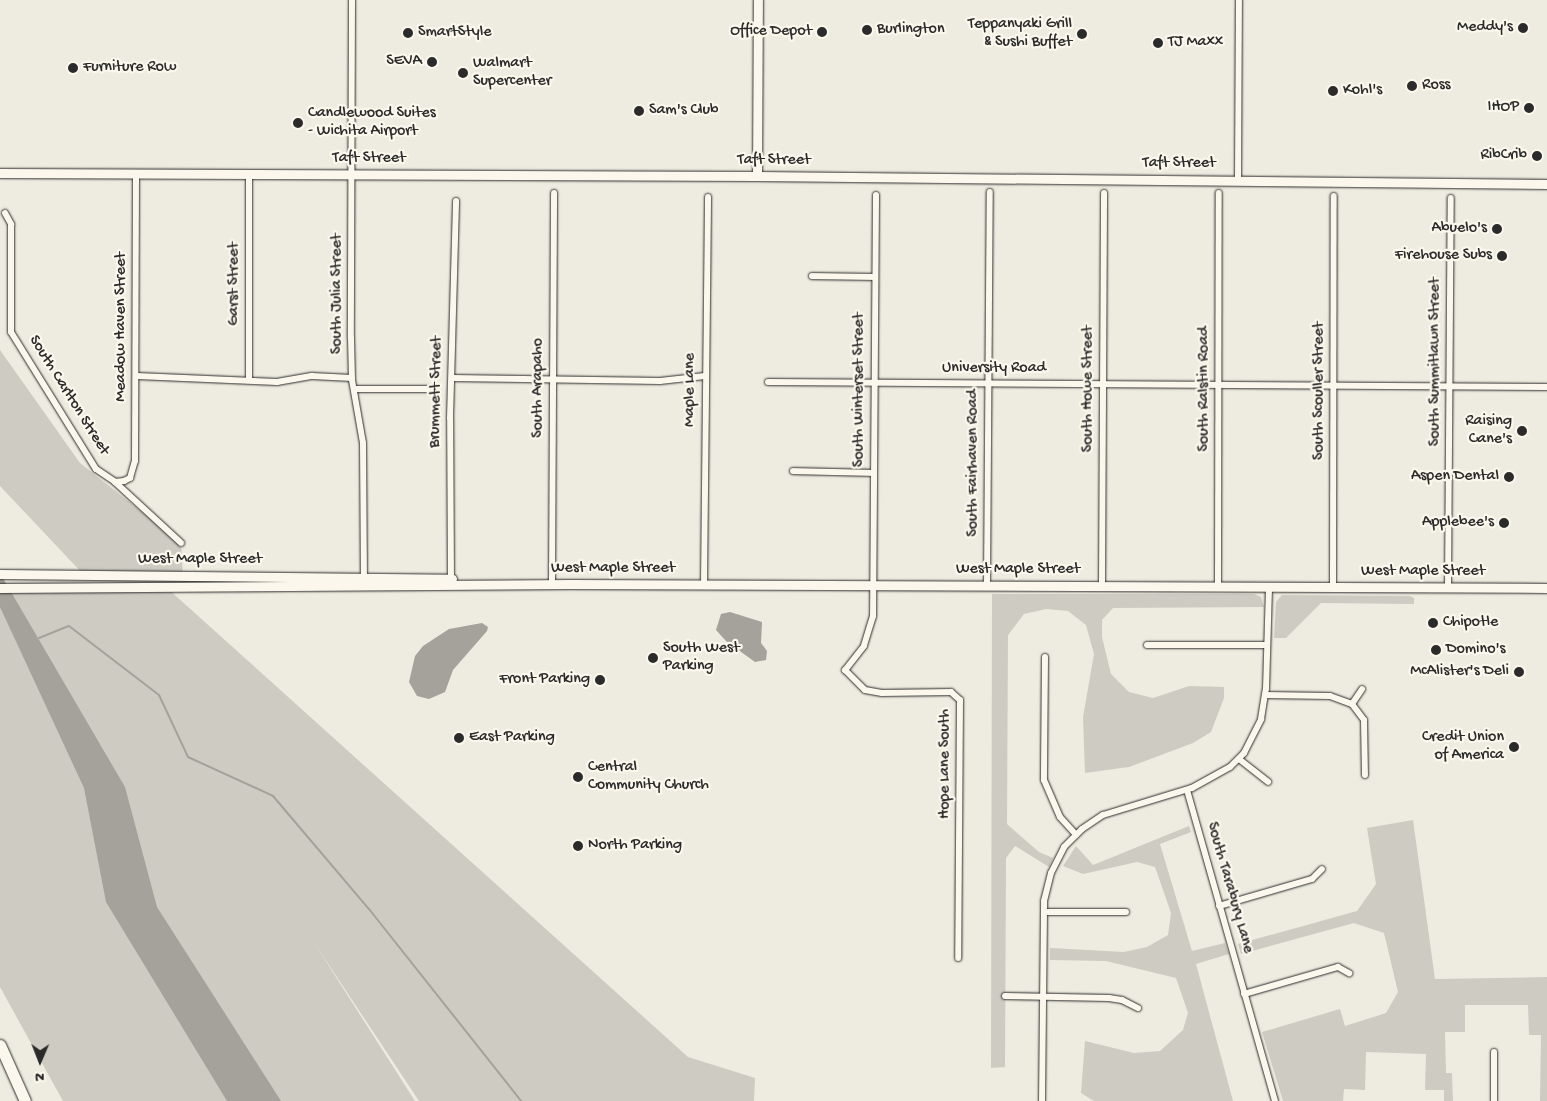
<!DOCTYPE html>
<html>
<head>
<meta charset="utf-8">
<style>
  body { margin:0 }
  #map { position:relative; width:1547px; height:1101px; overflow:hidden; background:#eeebe0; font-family:"Gochi Hand",sans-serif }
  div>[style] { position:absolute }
  .green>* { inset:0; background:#cecbc2 }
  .water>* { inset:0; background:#a4a29a }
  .stream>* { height:2px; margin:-1px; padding:0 1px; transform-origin:1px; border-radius:1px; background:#a4a29a }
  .roads { filter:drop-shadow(0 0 1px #2b2b2b) drop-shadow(0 0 1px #2b2b2b) }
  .street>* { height:6px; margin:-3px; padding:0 3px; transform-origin:3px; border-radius:3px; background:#fbf7ec }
  .secondary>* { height:9px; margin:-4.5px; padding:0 4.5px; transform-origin:4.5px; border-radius:4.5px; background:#fbf7ec }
  .highway>* { height:11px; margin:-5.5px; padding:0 5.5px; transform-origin:5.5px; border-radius:5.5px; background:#fbf7ec }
  .dots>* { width:14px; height:14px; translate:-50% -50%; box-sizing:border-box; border:2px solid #fbf7ec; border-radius:50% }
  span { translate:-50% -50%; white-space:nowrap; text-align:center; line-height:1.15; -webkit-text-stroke:4.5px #fbf7ec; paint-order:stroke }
  .poi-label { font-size:16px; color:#2b2b2b }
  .right { translate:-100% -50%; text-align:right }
  .left { translate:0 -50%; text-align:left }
  .street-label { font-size:16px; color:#2b2b2b }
  .north { position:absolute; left:15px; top:1036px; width:50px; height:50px; -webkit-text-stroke:4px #fbf7ec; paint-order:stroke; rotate:181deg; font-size:14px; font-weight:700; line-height:20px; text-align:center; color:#2b2b2b }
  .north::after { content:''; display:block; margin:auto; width:18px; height:22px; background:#2b2b2b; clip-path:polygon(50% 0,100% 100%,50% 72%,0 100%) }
</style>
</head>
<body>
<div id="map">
  <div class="green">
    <div style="clip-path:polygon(0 350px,80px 463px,181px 543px,183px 576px,84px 575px,0 486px)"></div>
    <div style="clip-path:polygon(0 586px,167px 588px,688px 1057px,755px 1078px,754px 1101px,419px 1101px,313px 941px,415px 1101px,63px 1101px,0 987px)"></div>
    <div style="clip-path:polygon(992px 594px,1254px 594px,1261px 597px,1264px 607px,1113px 608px,1102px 620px,1102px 637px,1111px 674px,1129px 692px,1153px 698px,1189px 686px,1224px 687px,1224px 698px,1211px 732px,1193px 743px,1129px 767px,1085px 773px,1083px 717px,1094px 654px,1086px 625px,1068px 611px,1046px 609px,1024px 614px,1008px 635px,1007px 824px,1039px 852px,1053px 858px,1049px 867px,1015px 846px,1006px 858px,1005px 1067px,991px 1068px)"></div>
    <div style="clip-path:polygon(1282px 595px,1410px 596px,1414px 598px,1414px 604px,1321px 603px,1286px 638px,1274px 638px,1276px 602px)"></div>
    <div style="clip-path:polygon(1413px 820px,1435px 979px,1547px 977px,1547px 1101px,1540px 1101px,1541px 1035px,1529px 1035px,1528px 1005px,1465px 1005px,1465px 1032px,1445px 1032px,1446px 1073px,1452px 1073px,1453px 1101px,1444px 1101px,1444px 1090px,1425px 1090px,1426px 1054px,1366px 1052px,1365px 1090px,1344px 1089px,1343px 1101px,1283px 1101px,1262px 1032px,1340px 1009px,1345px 1026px,1386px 1013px,1398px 992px,1384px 933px,1354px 923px,1241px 954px,1238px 944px,1357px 911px,1376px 884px,1367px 828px)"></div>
    <div style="clip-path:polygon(1189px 826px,1191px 832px,1160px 844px,1192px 951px,1225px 943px,1229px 954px,1196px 964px,1233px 1101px,1094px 1101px,1081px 1093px,1085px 1041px,1134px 1053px,1160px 1051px,1183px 1030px,1188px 1013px,1176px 978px,1106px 961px,1050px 960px,1050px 948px,1124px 952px,1147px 947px,1168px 935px,1171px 913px,1155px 867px,1137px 862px,1083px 874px,1063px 866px,1076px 846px,1093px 865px)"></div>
  </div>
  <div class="water">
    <div style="clip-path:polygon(0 573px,125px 787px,157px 907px,281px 1101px,227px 1101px,106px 902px,84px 788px,0 607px)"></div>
    <div style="clip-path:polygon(730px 612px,762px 622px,761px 643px,767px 651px,766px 660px,755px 662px,726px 641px,716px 630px,721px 614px)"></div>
    <div style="clip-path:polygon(482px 623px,488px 627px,487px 631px,453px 670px,445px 692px,429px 699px,417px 696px,409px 682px,415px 656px,423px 646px,449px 629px)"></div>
  </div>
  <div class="stream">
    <div style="left:39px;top:638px;width:32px;rotate:-22deg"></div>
    <div style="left:69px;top:626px;width:113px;rotate:37.5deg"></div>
    <div style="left:159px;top:695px;width:68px;rotate:64.9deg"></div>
    <div style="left:188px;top:757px;width:94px;rotate:24.6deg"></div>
    <div style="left:273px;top:796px;width:148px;rotate:49.7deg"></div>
    <div style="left:369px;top:909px;width:245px;rotate:51.6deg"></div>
  </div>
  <div class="roads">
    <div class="street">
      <div style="left:352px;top:0;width:338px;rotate:90.2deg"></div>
      <div style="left:351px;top:338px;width:42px;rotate:88.6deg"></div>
      <div style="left:352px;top:380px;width:64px;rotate:80.1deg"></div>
      <div style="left:363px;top:443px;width:137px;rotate:89.6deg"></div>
      <div style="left:1238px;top:180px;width:180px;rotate:-89.7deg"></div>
      <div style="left:876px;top:195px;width:421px;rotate:90.4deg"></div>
      <div style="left:873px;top:616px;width:31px;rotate:107deg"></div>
      <div style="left:864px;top:646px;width:31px;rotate:128deg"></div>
      <div style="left:845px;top:670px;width:28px;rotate:45deg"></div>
      <div style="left:865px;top:690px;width:17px;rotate:10deg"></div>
      <div style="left:882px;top:693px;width:69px;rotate:-0.8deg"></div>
      <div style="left:951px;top:692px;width:12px;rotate:42deg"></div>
      <div style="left:960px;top:700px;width:258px;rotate:90.4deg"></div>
      <div style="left:5px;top:213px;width:13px;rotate:61deg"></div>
      <div style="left:11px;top:224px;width:108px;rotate:90deg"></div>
      <div style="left:11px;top:332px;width:161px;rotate:58.2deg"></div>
      <div style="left:96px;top:469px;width:23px;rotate:34deg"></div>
      <div style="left:115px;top:482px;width:9px;rotate:-6deg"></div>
      <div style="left:124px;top:481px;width:7px;rotate:-27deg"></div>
      <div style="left:130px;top:478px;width:18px;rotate:-74deg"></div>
      <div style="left:135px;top:461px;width:286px;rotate:-89.8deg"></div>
      <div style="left:812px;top:276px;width:62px;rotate:0.9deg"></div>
      <div style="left:137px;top:376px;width:140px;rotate:2.5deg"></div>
      <div style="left:277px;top:382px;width:36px;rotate:-10deg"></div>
      <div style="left:312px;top:376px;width:40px;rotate:2.9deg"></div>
      <div style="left:452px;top:378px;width:208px;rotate:0.8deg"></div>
      <div style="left:660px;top:381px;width:45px;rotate:-6.3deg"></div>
      <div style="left:249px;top:380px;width:207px;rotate:-90deg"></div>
      <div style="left:768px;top:382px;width:779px;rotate:0.37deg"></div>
      <div style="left:354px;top:389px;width:79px"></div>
      <div style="left:793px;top:471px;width:80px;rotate:1.4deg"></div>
      <div style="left:115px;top:482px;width:90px;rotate:42.7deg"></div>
      <div style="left:451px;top:583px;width:165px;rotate:-90.3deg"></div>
      <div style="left:450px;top:418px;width:217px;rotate:-88.4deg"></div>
      <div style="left:552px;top:584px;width:391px;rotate:-89.7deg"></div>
      <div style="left:704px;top:584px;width:387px;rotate:-89.4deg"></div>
      <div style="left:987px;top:584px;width:392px;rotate:-89.6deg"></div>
      <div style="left:1102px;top:585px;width:392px;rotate:-89.7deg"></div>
      <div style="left:1218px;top:586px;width:393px;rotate:-89.9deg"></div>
      <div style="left:1333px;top:586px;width:390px;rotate:-89.9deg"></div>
      <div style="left:1448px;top:587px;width:389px;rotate:-89.6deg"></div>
      <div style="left:1147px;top:645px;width:120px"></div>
      <div style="left:1045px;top:657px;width:123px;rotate:90.5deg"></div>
      <div style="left:1044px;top:780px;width:40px;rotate:66.6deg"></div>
      <div style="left:1060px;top:817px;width:24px;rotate:48deg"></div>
      <div style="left:1265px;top:695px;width:65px;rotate:0.9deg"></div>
      <div style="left:1330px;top:696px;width:23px;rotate:20deg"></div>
      <div style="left:1352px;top:704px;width:20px;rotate:53deg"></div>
      <div style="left:1364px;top:720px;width:55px;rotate:89deg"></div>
      <div style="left:1352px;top:704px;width:18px;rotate:-56deg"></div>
      <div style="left:1239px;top:759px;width:37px;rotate:38deg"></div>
      <div style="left:1187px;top:790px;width:323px;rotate:74.2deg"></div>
      <div style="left:1219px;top:906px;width:97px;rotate:-16.2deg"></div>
      <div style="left:1312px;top:879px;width:14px;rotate:-45deg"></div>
      <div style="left:1044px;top:912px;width:82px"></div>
      <div style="left:1244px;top:994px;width:98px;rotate:-16deg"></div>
      <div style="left:1338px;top:967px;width:13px;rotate:29deg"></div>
      <div style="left:1005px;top:996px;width:104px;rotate:1.1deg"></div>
      <div style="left:1109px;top:998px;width:13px;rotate:9deg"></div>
      <div style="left:1122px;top:1000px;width:18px;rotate:27deg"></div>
      <div style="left:1042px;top:1101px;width:200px;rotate:-89.4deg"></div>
      <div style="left:1044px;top:901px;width:29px;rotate:-76deg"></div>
      <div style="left:1051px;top:873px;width:29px;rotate:-63deg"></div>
      <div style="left:1064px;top:847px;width:25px;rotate:-45deg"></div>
      <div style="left:1082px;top:829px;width:25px;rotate:-34deg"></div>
      <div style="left:1103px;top:815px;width:93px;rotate:-16.9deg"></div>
      <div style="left:1192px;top:788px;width:43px;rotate:-28.9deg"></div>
      <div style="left:1230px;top:767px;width:20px;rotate:-45deg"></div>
      <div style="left:1244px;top:753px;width:38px;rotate:-63deg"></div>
      <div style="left:1261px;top:719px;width:30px;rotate:-81deg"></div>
      <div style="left:1266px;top:689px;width:103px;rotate:-88.3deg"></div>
      <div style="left:1494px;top:1101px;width:49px;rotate:-90deg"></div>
    </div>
    <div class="secondary">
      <div style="left:0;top:173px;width:757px;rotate:0.23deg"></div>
      <div style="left:757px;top:176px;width:790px;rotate:0.58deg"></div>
      <div style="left:757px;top:176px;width:176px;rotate:-89.7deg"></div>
      <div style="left:0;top:574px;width:452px;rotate:0.6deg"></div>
      <div style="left:0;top:588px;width:570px;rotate:-0.4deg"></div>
      <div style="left:570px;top:584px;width:977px;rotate:0.23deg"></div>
    </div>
    <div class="highway">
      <div style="left:0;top:1045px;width:61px;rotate:65.9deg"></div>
    </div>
  </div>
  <div class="dots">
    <div style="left:1523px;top:28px;background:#2b2b2b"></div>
    <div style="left:867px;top:30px;background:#2b2b2b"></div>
    <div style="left:822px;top:32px;background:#2b2b2b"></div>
    <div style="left:408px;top:33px;background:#2b2b2b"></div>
    <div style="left:1082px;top:34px;background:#2b2b2b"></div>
    <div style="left:1158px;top:43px;background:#2b2b2b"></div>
    <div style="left:432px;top:62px;background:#2b2b2b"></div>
    <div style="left:73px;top:68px;background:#2b2b2b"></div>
    <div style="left:463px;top:73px;background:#2b2b2b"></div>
    <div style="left:1412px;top:86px;background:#2b2b2b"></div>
    <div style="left:1333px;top:91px;background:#2b2b2b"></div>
    <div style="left:1529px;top:108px;background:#2b2b2b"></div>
    <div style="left:639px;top:111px;background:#2b2b2b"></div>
    <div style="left:298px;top:123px;background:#2b2b2b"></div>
    <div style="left:1537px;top:156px;background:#2b2b2b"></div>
    <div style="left:1497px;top:229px;background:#2b2b2b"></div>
    <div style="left:1502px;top:256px;background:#2b2b2b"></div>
    <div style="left:1522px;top:431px;background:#2b2b2b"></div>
    <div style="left:1509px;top:477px;background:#2b2b2b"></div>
    <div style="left:1504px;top:523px;background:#2b2b2b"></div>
    <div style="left:1433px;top:623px;background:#2b2b2b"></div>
    <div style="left:1436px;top:650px;background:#2b2b2b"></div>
    <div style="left:653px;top:658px;background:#2b2b2b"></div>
    <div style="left:1519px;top:672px;background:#2b2b2b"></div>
    <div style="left:600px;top:680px;background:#2b2b2b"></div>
    <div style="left:459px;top:738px;background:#2b2b2b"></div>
    <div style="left:1514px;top:747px;background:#2b2b2b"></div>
    <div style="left:578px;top:777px;background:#2b2b2b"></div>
    <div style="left:578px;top:846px;background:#2b2b2b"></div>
  </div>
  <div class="poi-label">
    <span class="right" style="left:1072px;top:34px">Teppanyaki Grill<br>&amp; Sushi Buffet</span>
    <span class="right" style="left:1513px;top:28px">Meddy's</span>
    <span class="left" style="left:877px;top:30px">Burlington</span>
    <span class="right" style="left:812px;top:32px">Office Depot</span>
    <span class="left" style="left:418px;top:33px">SmartStyle</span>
    <span class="left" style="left:1168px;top:43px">TJ Maxx</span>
    <span class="right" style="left:422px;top:62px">SEVA</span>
    <span class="left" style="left:473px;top:73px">Walmart<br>Supercenter</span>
    <span class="left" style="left:83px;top:68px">Furniture Row</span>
    <span class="left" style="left:1422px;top:86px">Ross</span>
    <span class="left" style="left:1343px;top:91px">Kohl's</span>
    <span class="right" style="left:1519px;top:108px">IHOP</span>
    <span class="left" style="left:649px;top:111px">Sam's Club</span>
    <span class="left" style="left:308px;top:123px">Candlewood Suites<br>- Wichita Airport</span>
    <span class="right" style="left:1527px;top:156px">RibCrib</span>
    <span class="right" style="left:1487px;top:229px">Abuelo's</span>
    <span class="right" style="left:1492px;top:256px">Firehouse Subs</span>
    <span class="right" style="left:1512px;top:431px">Raising<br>Cane's</span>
    <span class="right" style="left:1499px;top:477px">Aspen Dental</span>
    <span class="right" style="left:1494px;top:523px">Applebee's</span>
    <span class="left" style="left:1443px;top:623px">Chipotle</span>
    <span class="left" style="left:663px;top:658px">South West<br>Parking</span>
    <span class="left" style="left:1446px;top:650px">Domino's</span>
    <span class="right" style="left:1509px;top:672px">McAlister's Deli</span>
    <span class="right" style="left:590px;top:680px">Front Parking</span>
    <span class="left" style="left:469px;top:738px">East Parking</span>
    <span class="right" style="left:1504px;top:747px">Credit Union<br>of America</span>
    <span class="left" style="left:588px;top:777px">Central<br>Community Church</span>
    <span class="left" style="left:588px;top:846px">North Parking</span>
  </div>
  <div class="street-label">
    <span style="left:369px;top:159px">Taft Street</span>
    <span style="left:774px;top:161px">Taft Street</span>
    <span style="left:1179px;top:164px">Taft Street</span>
    <span style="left:235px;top:284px;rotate:-90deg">Garst Street</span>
    <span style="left:338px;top:294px;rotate:-90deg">South Julia Street</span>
    <span style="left:122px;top:327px;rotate:-90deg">Meadow Haven Street</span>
    <span style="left:1436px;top:362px;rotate:-90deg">South Summitlawn Street</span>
    <span style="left:994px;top:369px">University Road</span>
    <span style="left:539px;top:388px;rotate:-90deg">South Arapaho</span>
    <span style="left:1089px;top:389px;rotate:-90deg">South Howe Street</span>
    <span style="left:1205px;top:389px;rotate:-90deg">South Ralstin Road</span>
    <span style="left:691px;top:390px;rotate:-90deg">Maple Lane</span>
    <span style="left:860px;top:390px;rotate:-90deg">South Winterset Street</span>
    <span style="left:1320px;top:391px;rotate:-90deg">South Scouller Street</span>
    <span style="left:437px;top:392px;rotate:-89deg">Brummett Street</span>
    <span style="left:68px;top:396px;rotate:58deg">South Carlton Street</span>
    <span style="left:974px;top:463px;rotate:-90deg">South Fairhaven Road</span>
    <span style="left:200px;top:560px">West Maple Street</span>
    <span style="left:613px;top:569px">West Maple Street</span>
    <span style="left:1018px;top:570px">West Maple Street</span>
    <span style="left:1423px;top:572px">West Maple Street</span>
    <span style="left:946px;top:764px;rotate:-90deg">Hope Lane South</span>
    <span style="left:1229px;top:888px;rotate:74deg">South Tarabury Lane</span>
  </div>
  <div class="north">N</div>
</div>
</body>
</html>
